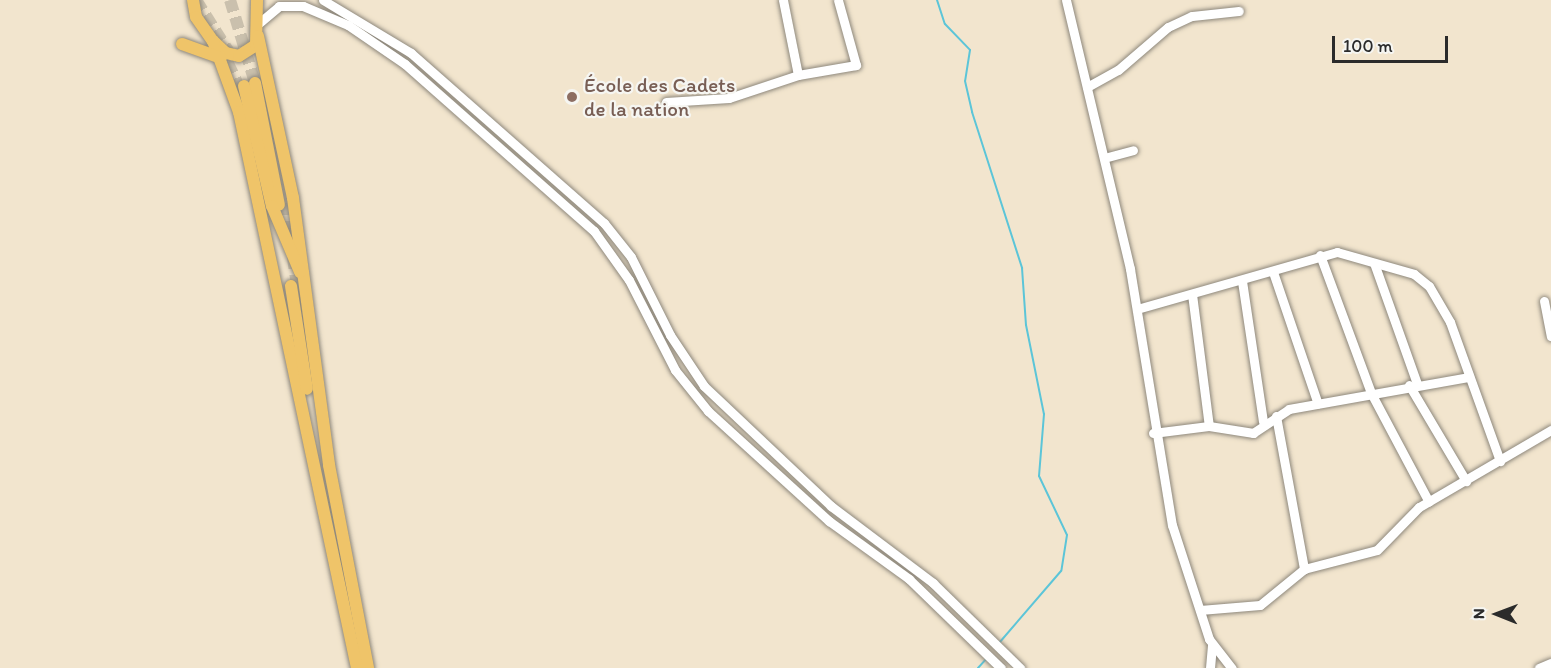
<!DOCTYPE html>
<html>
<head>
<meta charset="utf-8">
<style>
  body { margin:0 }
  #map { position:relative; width:1551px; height:668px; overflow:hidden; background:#f2e5ce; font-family:Itim,sans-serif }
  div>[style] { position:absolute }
  .stream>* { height:2px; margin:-1px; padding:0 1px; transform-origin:1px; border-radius:1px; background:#5cc5d8 }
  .major-tunnel>* { height:12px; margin-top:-6px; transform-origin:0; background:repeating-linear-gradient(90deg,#cac0ad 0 12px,transparent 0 18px) }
  .roads { filter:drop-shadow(0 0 2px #8e887c) drop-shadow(0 0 2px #8e887c) }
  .minor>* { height:9px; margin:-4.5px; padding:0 4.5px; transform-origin:4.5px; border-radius:4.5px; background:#fff }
  .major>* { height:12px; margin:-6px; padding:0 6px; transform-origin:6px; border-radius:6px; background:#efc469 }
  .dots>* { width:16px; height:16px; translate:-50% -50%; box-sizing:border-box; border:3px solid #f6f6f2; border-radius:50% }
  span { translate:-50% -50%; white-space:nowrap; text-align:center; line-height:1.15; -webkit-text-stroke:4.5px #f6f6f2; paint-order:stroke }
  .education-label { font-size:21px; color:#785e54 }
  .left { translate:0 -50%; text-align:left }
  .north { position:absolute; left:1467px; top:584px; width:60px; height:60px; -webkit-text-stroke:4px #f6f6f2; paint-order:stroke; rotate:271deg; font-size:16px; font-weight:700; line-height:24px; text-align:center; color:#2b2b2b }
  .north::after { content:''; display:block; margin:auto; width:21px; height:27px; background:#2b2b2b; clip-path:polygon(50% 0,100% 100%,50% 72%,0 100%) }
  .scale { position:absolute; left:1332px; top:36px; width:116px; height:27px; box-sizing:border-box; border:3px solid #2b2b2b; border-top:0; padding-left:8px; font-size:18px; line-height:21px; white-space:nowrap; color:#2b2b2b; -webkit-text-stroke:4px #f6f6f2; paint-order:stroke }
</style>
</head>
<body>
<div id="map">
  <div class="stream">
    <div style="left:937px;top:0;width:25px;rotate:72deg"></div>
    <div style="left:945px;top:24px;width:36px;rotate:46deg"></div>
    <div style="left:970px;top:50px;width:31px;rotate:99deg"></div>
    <div style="left:965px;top:81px;width:32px;rotate:77deg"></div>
    <div style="left:972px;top:112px;width:164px;rotate:72.2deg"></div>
    <div style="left:1022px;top:268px;width:57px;rotate:86deg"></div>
    <div style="left:1026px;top:325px;width:91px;rotate:78.6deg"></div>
    <div style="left:1044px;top:414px;width:62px;rotate:94.6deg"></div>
    <div style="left:1039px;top:476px;width:65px;rotate:64.6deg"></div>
    <div style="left:1067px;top:535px;width:36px;rotate:99deg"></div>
    <div style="left:1061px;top:571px;width:95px;rotate:130.7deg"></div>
    <div style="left:978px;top:668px;width:12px;rotate:-48deg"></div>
  </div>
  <div class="major-tunnel">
    <div style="left:196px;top:0;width:62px;rotate:57.6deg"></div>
    <div style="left:230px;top:0;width:87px;rotate:73.2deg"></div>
    <div style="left:220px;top:46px;width:45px;rotate:65.1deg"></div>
    <div style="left:285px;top:203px;width:83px;rotate:81.7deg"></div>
  </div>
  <div class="roads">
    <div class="minor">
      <div style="left:323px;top:0;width:103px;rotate:31.1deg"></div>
      <div style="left:411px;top:53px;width:257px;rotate:41.4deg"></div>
      <div style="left:604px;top:223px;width:43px;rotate:51.5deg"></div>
      <div style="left:631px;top:257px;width:87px;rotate:63.4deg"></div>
      <div style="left:670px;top:335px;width:61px;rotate:56.3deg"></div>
      <div style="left:704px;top:386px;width:175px;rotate:43.4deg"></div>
      <div style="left:831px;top:506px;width:128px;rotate:37deg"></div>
      <div style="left:933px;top:583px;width:122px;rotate:44.3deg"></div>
      <div style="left:783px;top:0;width:76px;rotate:78.7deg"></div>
      <div style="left:1066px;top:0;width:277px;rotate:76.6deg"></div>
      <div style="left:1130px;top:269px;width:259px;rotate:80.7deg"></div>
      <div style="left:1172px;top:525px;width:120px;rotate:72deg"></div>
      <div style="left:1209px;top:639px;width:37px;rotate:52deg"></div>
      <div style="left:259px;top:23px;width:26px;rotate:-40deg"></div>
      <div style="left:279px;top:6px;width:24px"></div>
      <div style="left:303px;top:6px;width:49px;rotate:22.9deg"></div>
      <div style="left:348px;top:25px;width:69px;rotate:34.4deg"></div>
      <div style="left:405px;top:64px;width:252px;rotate:41.5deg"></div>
      <div style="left:594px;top:231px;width:60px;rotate:54.5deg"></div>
      <div style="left:629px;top:280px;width:101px;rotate:62.9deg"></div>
      <div style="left:675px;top:370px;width:53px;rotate:51.2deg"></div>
      <div style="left:708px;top:411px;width:164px;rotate:42.3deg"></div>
      <div style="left:829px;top:521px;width:99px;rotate:35.9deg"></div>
      <div style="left:909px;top:579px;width:128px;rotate:44.1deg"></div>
      <div style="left:1087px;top:87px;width:35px;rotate:-29deg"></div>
      <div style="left:1118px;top:70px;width:66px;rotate:-40.7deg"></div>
      <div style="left:1168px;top:27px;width:26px;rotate:-25deg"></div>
      <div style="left:1192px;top:16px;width:47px;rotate:-6.1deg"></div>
      <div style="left:666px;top:102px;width:63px;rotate:-3.6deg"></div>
      <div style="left:729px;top:98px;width:73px;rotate:-18.4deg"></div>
      <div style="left:798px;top:75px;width:59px;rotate:-9.8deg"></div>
      <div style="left:856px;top:65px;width:67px;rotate:-105.5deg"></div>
      <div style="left:1104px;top:158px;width:30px;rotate:-15deg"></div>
      <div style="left:1320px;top:255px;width:147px;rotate:69.7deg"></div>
      <div style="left:1371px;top:393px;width:123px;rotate:62deg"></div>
      <div style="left:1374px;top:263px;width:128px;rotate:70.4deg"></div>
      <div style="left:1273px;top:272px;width:139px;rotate:71.2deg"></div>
      <div style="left:1242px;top:281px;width:142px;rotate:81.5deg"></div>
      <div style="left:1192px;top:294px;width:133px;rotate:82.7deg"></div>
      <div style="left:1544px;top:301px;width:36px;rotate:79deg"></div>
      <div style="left:1137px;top:309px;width:208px;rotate:-15.9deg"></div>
      <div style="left:1337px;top:252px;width:80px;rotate:15.9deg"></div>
      <div style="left:1414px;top:274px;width:19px;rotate:39deg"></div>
      <div style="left:1429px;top:286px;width:42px;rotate:59.7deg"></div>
      <div style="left:1450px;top:322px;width:148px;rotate:70.2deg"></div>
      <div style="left:1409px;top:385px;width:112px;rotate:59.3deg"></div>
      <div style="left:1276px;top:416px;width:156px;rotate:79.6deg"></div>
      <div style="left:1153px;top:433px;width:56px;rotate:-7.1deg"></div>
      <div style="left:1209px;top:426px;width:45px;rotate:9deg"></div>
      <div style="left:1253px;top:433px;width:43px;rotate:-33.7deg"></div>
      <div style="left:1289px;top:409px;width:183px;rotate:-10.1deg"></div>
      <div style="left:1200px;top:610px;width:60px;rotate:-4.8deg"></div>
      <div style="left:1260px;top:605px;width:57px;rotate:-39.3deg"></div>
      <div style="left:1304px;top:569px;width:75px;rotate:-14.6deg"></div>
      <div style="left:1377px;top:550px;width:60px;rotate:-45.7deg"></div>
      <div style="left:1419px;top:507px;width:153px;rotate:-30.3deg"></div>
      <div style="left:1210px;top:668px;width:23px;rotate:-85deg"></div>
      <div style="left:1539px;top:668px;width:13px;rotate:-23deg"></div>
    </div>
    <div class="major">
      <div style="left:193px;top:0;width:17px;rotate:80deg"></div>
      <div style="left:196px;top:17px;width:29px;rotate:55deg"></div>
      <div style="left:213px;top:41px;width:18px;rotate:43deg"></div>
      <div style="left:226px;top:53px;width:13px;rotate:13deg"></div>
      <div style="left:239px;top:56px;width:20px;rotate:-33deg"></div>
      <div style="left:256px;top:45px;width:45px;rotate:-88.7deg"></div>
      <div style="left:258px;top:36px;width:166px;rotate:77.8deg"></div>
      <div style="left:293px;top:198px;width:269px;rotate:82.3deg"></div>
      <div style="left:329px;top:465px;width:207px;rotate:79.1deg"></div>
      <div style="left:213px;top:41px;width:76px;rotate:69.9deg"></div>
      <div style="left:239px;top:112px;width:568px;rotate:78.02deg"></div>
      <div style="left:182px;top:44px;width:41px;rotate:19.7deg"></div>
      <div style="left:255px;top:83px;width:124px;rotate:78.9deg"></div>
      <div style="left:244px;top:86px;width:123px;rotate:76.9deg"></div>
      <div style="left:272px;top:206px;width:72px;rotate:67deg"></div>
      <div style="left:291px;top:286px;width:104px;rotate:81.2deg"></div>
    </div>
  </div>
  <div class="dots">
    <div style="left:572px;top:97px;background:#8d6e63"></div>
  </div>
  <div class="education-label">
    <span class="left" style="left:584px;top:97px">École des Cadets<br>de la nation</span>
  </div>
  <div class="north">N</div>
  <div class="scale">100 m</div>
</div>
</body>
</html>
